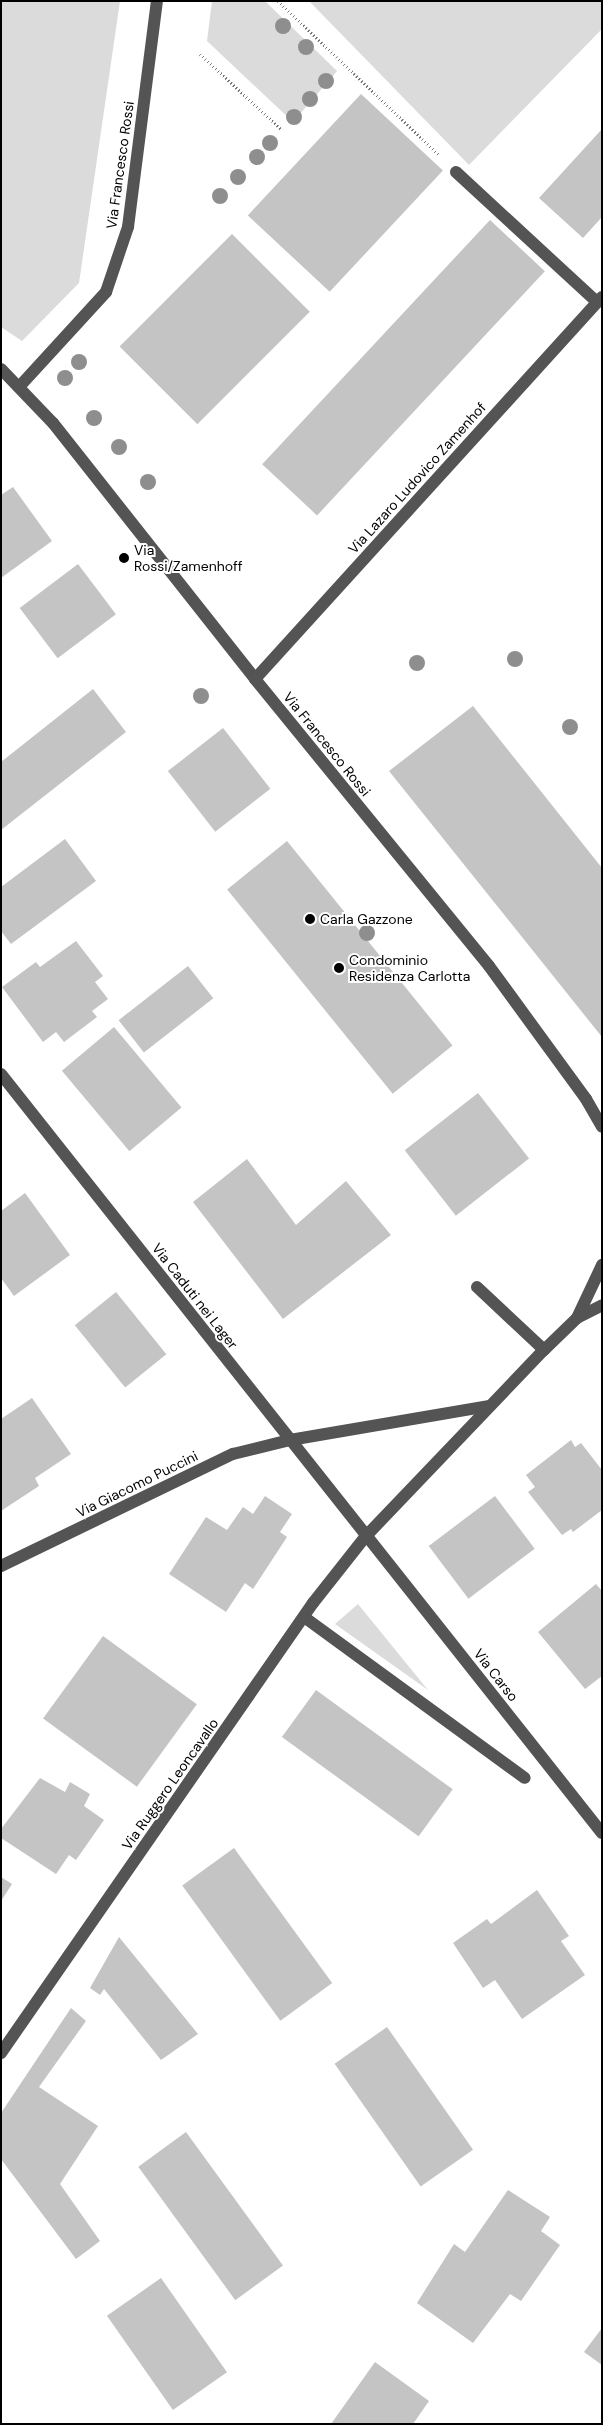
<!DOCTYPE html>
<html>
<head>
<meta charset="utf-8">
<style>
  body { margin:0 }
  #map { position:relative; width:603px; height:2425px; overflow:hidden; background:#fff; font-family:"DM Sans",sans-serif }
  div>[style] { position:absolute }
  .green>* { inset:0; background:#dbdbdb }
  .building>* { inset:0; background:#c4c4c4; transform-origin:0 0 }
  .path>* { height:3px; margin-top:-1.5px; transform-origin:0; background:repeating-linear-gradient(90deg,#767676 0 1px,transparent 0 3.5px) }
  .minor>* { height:12px; margin:-6px; padding:0 6px; transform-origin:6px; border-radius:6px; background:#545454 }
  .trees>* { width:16px; height:16px; margin:-8px; border-radius:50%; background:#8e8e8e }
  .dots>* { width:14px; height:14px; translate:-50% -50%; box-sizing:border-box; border:2px solid #fff; border-radius:50% }
  span { translate:-50% -50%; white-space:nowrap; text-align:center; line-height:1.15; -webkit-text-stroke:4px #fff; paint-order:stroke }
  .street-label { font-size:14px; color:#000 }
  .poi-label { font-size:14px; color:#000 }
  .left { translate:0 -50%; text-align:left }
  .frame { position:absolute; inset:0; border:2px solid #000; pointer-events:none }
</style>
</head>
<body>
<div id="map">
  <div class="green">
    <div style="clip-path:polygon(1px 1px,120px 1px,79px 283px,22px 341px,1px 327px)"></div>
    <div style="clip-path:polygon(212px 1px,265px 1px,337px 71px,293px 122px,207px 41px)"></div>
    <div style="clip-path:polygon(309px 1px,602px 1px,602px 29px,469px 165px)"></div>
    <div style="clip-path:polygon(358px 1604px,428px 1690px,335px 1624px)"></div>
  </div>
  <div class="building">
    <div style="left:361px;top:94px;width:112px;height:166px;rotate:43deg"></div>
    <div style="clip-path:polygon(602px 129px,602px 217px,583px 238px,539px 198px)"></div>
    <div style="left:490px;top:220px;width:75px;height:334px;rotate:43deg"></div>
    <div style="left:232px;top:234px;width:110px;height:159px;rotate:45deg"></div>
    <div style="clip-path:polygon(13px 487px,52px 541px,1px 578px,1px 495px)"></div>
    <div style="left:78px;top:564px;width:63px;height:73px;rotate:53deg"></div>
    <div style="clip-path:polygon(93px 689px,126px 732px,1px 830px,1px 762px)"></div>
    <div style="clip-path:polygon(473px 706px,602px 868px,602px 1037px,389px 771px)"></div>
    <div style="left:223px;top:728px;width:77px;height:70px;rotate:52deg"></div>
    <div style="clip-path:polygon(65px 839px,96px 881px,11px 944px,1px 931px,1px 887px)"></div>
    <div style="left:287px;top:841px;width:263px;height:77px;rotate:51deg"></div>
    <div style="clip-path:polygon(76px 941px,103px 976px,95px 982px,108px 999px,92px 1011px,97px 1017px,64px 1042px,56px 1032px,43px 1042px,2px 987px,36px 962px,40px 967px)"></div>
    <div style="left:188px;top:966px;width:41px;height:88px;rotate:52deg"></div>
    <div style="left:114px;top:1027px;width:105px;height:68px;rotate:50deg"></div>
    <div style="left:478px;top:1093px;width:83px;height:93px;rotate:52deg"></div>
    <div style="clip-path:polygon(247px 1159px,296px 1225px,346px 1181px,391px 1235px,283px 1319px,193px 1202px)"></div>
    <div style="clip-path:polygon(25px 1193px,70px 1255px,14px 1296px,1px 1278px,1px 1211px)"></div>
    <div style="left:116px;top:1292px;width:80px;height:53px;rotate:51deg"></div>
    <div style="clip-path:polygon(32px 1398px,71px 1454px,35px 1478px,39px 1486px,1px 1511px,1px 1419px)"></div>
    <div style="clip-path:polygon(571px 1440px,575px 1447px,581px 1443px,602px 1470px,602px 1510px,573px 1532px,571px 1529px,562px 1535px,528px 1492px,535px 1487px,526px 1475px)"></div>
    <div style="clip-path:polygon(265px 1496px,292px 1514px,280px 1532px,287px 1537px,253px 1589px,245px 1583px,226px 1612px,169px 1574px,206px 1517px,227px 1530px,243px 1507px,253px 1514px)"></div>
    <div style="left:495px;top:1496px;width:66px;height:83px;rotate:53deg"></div>
    <div style="clip-path:polygon(596px 1584px,602px 1591px,602px 1676px,585px 1689px,538px 1632px)"></div>
    <div style="left:103px;top:1636px;width:116px;height:102px;rotate:36deg"></div>
    <div style="left:316px;top:1690px;width:169px;height:58px;rotate:36deg"></div>
    <div style="clip-path:polygon(40px 1778px,65px 1792px,70px 1782px,90px 1794px,84px 1806px,104px 1820px,76px 1860px,69px 1855px,56px 1874px,1px 1838px,1px 1829px)"></div>
    <div style="left:234px;top:1848px;width:167px;height:64px;rotate:54deg"></div>
    <div style="clip-path:polygon(1px 1877px,12px 1884px,1px 1901px)"></div>
    <div style="clip-path:polygon(537px 1890px,569px 1936px,561px 1941px,585px 1975px,522px 2019px,495px 1980px,483px 1988px,453px 1943px,487px 1919px,491px 1924px)"></div>
    <div style="clip-path:polygon(119px 1937px,198px 2034px,161px 2060px,104px 1989px,100px 1995px,90px 1988px)"></div>
    <div style="clip-path:polygon(71px 2008px,86px 2021px,39px 2087px,98px 2126px,60px 2184px,100px 2241px,76px 2259px,1px 2159px,1px 2113px)"></div>
    <div style="left:387px;top:2027px;width:150px;height:64px;rotate:55deg"></div>
    <div style="left:186px;top:2132px;width:165px;height:59px;rotate:54deg"></div>
    <div style="clip-path:polygon(508px 2190px,550px 2217px,541px 2231px,560px 2245px,521px 2301px,510px 2294px,473px 2343px,417px 2303px,454px 2244px,465px 2252px)"></div>
    <div style="left:161px;top:2278px;width:115px;height:66px;rotate:55deg"></div>
    <div style="clip-path:polygon(602px 2328px,602px 2365px,584px 2352px)"></div>
    <div style="clip-path:polygon(375px 2362px,429px 2401px,413px 2424px,331px 2424px)"></div>
  </div>
  <div class="path">
    <div style="left:278px;top:1px;width:224px;rotate:43.7deg"></div>
    <div style="left:200px;top:54px;width:110px;rotate:42.8deg"></div>
  </div>
  <div class="minor">
    <div style="left:456px;top:172px;width:192px;rotate:42.7deg"></div>
    <div style="left:1px;top:369px;width:75px;rotate:46.1deg"></div>
    <div style="left:53px;top:423px;width:326px;rotate:51.7deg"></div>
    <div style="left:255px;top:679px;width:370px;rotate:50.8deg"></div>
    <div style="left:489px;top:966px;width:165px;rotate:53.9deg"></div>
    <div style="left:586px;top:1099px;width:32px;rotate:60deg"></div>
    <div style="left:19px;top:387px;width:129px;rotate:-47.5deg"></div>
    <div style="left:106px;top:292px;width:69px;rotate:-71.3deg"></div>
    <div style="left:128px;top:227px;width:228px;rotate:-82.7deg"></div>
    <div style="left:255px;top:679px;width:516px;rotate:-47.75deg"></div>
    <div style="left:1px;top:1074px;width:968px;rotate:51.63deg"></div>
    <div style="left:477px;top:1287px;width:92px;rotate:43.2deg"></div>
    <div style="left:577px;top:1318px;width:59px;rotate:-64.7deg"></div>
    <div style="left:1px;top:1566px;width:258px;rotate:-25.8deg"></div>
    <div style="left:233px;top:1454px;width:59px;rotate:-13.8deg"></div>
    <div style="left:290px;top:1440px;width:201px;rotate:-9.7deg"></div>
    <div style="left:304px;top:1617px;width:273px;rotate:36.1deg"></div>
    <div style="left:1px;top:2053px;width:548px;rotate:-55.27deg"></div>
    <div style="left:313px;top:1603px;width:85px;rotate:-51.7deg"></div>
    <div style="left:366px;top:1536px;width:257px;rotate:-46.3deg"></div>
    <div style="left:544px;top:1350px;width:46px;rotate:-44.1deg"></div>
    <div style="left:577px;top:1318px;width:28px;rotate:-27deg"></div>
  </div>
  <div class="trees">
    <div style="left:283px;top:26px"></div>
    <div style="left:306px;top:47px"></div>
    <div style="left:326px;top:81px"></div>
    <div style="left:310px;top:99px"></div>
    <div style="left:294px;top:117px"></div>
    <div style="left:270px;top:143px"></div>
    <div style="left:257px;top:157px"></div>
    <div style="left:238px;top:177px"></div>
    <div style="left:220px;top:196px"></div>
    <div style="left:79px;top:362px"></div>
    <div style="left:65px;top:378px"></div>
    <div style="left:94px;top:418px"></div>
    <div style="left:119px;top:447px"></div>
    <div style="left:148px;top:482px"></div>
    <div style="left:515px;top:659px"></div>
    <div style="left:417px;top:663px"></div>
    <div style="left:201px;top:696px"></div>
    <div style="left:570px;top:727px"></div>
    <div style="left:367px;top:933px"></div>
  </div>
  <div class="dots">
    <div style="left:124px;top:558px;background:#000"></div>
    <div style="left:310px;top:919px;background:#000"></div>
    <div style="left:339px;top:968px;background:#000"></div>
  </div>
  <div class="street-label">
    <span style="left:120px;top:165px;rotate:-82deg">Via Francesco Rossi</span>
    <span style="left:417px;top:478px;rotate:-48deg">Via Lazaro Ludovico Zamenhof</span>
    <span style="left:327px;top:744px;rotate:51deg">Via Francesco Rossi</span>
    <span style="left:195px;top:1296px;rotate:52deg">Via Caduti nei Lager</span>
    <span style="left:137px;top:1484px;rotate:-26deg">Via Giacomo Puccini</span>
    <span style="left:496px;top:1675px;rotate:52deg">Via Carso</span>
    <span style="left:170px;top:1784px;rotate:-55deg">Via Ruggero Leoncavallo</span>
  </div>
  <div class="poi-label">
    <span class="left" style="left:134px;top:558px">Via<br>Rossi/Zamenhoff</span>
    <span class="left" style="left:320px;top:919px">Carla Gazzone</span>
    <span class="left" style="left:349px;top:968px">Condominio<br>Residenza Carlotta</span>
  </div>
  <div class="frame"></div>
</div>
</body>
</html>
